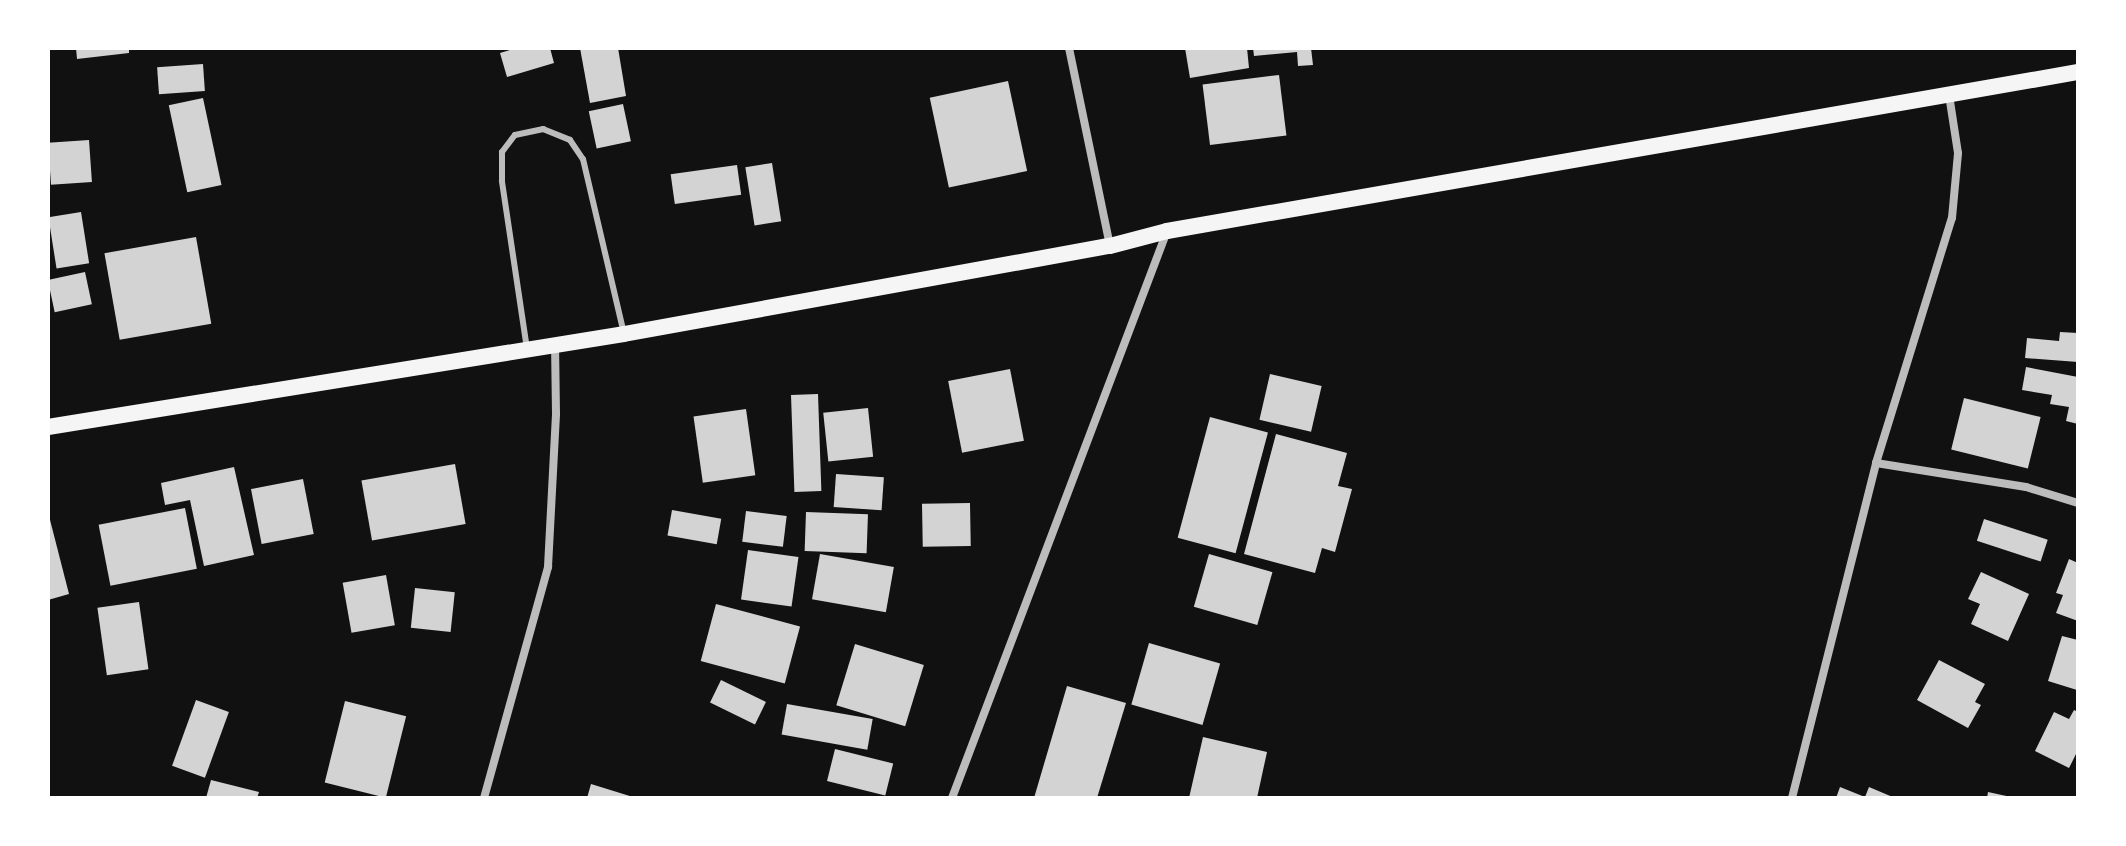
<!DOCTYPE html>
<html>
<head>
<meta charset="utf-8">
<style>
  body { margin:0 }
  #map { position:relative; width:2126px; height:846px; overflow:hidden; background:#111; font-family:"DM Sans",sans-serif }
  div>[style] { position:absolute }
  .building>* { inset:0; background:#d3d3d3; transform-origin:0 0 }
  .service>* { height:6px; margin:-3px; padding:0 3px; transform-origin:3px; border-radius:3px; background:#bcbcbc }
  .minor>* { height:8px; margin:-4px; padding:0 4px; transform-origin:4px; border-radius:4px; background:#bcbcbc }
  .secondary>* { height:16px; margin:-8px; padding:0 8px; transform-origin:8px; border-radius:8px; background:#f5f5f5 }
  span { translate:-50% -50%; white-space:nowrap; text-align:center; line-height:1.15; -webkit-text-stroke:7px #fff; paint-order:stroke }
  .frame { position:absolute; inset:0; border:50px solid #fff; pointer-events:none }
</style>
</head>
<body>
<div id="map">
  <div class="building">
    <div style="clip-path:polygon(76px 48px,129px 48px,129px 53px,77px 59px)"></div>
    <div style="clip-path:polygon(516px 48px,550px 48px,554px 63px,507px 77px,500px 53px)"></div>
    <div style="clip-path:polygon(580px 48px,618px 48px,626px 96px,590px 103px)"></div>
    <div style="clip-path:polygon(1185px 48px,1247px 48px,1249px 68px,1190px 78px)"></div>
    <div style="clip-path:polygon(1253px 48px,1311px 48px,1313px 65px,1298px 66px,1297px 52px,1254px 56px)"></div>
    <div style="left:203px;top:64px;width:27px;height:46px;rotate:86deg"></div>
    <div style="left:1279px;top:75px;width:61px;height:77px;rotate:83deg"></div>
    <div style="left:1008px;top:81px;width:92px;height:80px;rotate:78deg"></div>
    <div style="left:203px;top:98px;width:89px;height:35px;rotate:78deg"></div>
    <div style="left:623px;top:104px;width:38px;height:35px;rotate:78deg"></div>
    <div style="left:89px;top:140px;width:42px;height:41px;rotate:86deg"></div>
    <div style="left:772px;top:163px;width:59px;height:27px;rotate:81deg"></div>
    <div style="left:737px;top:165px;width:30px;height:67px;rotate:82deg"></div>
    <div style="left:81px;top:212px;width:52px;height:33px;rotate:81deg"></div>
    <div style="left:196px;top:237px;width:88px;height:93px;rotate:80deg"></div>
    <div style="left:85px;top:272px;width:33px;height:38px;rotate:78deg"></div>
    <div style="clip-path:polygon(2060px 332px,2078px 333px,2078px 362px,2025px 358px,2027px 338px,2059px 341px)"></div>
    <div style="clip-path:polygon(2026px 367px,2078px 377px,2078px 424px,2066px 421px,2069px 407px,2050px 404px,2052px 395px,2022px 390px)"></div>
    <div style="left:1010px;top:369px;width:73px;height:63px;rotate:79deg"></div>
    <div style="left:1270px;top:374px;width:53px;height:47px;rotate:13deg"></div>
    <div style="left:818px;top:394px;width:97px;height:27px;rotate:88deg"></div>
    <div style="left:1964px;top:398px;width:79px;height:53px;rotate:14deg"></div>
    <div style="left:868px;top:408px;width:49px;height:45px;rotate:84deg"></div>
    <div style="left:746px;top:409px;width:67px;height:53px;rotate:82deg"></div>
    <div style="left:1210px;top:417px;width:60px;height:125px;rotate:15deg"></div>
    <div style="clip-path:polygon(1276px 434px,1347px 453px,1338px 486px,1352px 489px,1335px 552px,1322px 548px,1315px 573px,1244px 554px)"></div>
    <div style="left:455px;top:464px;width:61px;height:95px;rotate:80deg"></div>
    <div style="clip-path:polygon(234px 467px,254px 555px,204px 566px,190px 500px,165px 505px,161px 483px)"></div>
    <div style="left:836px;top:474px;width:48px;height:33px;rotate:4deg"></div>
    <div style="left:303px;top:479px;width:56px;height:53px;rotate:79deg"></div>
    <div style="left:970px;top:503px;width:43px;height:48px;rotate:89deg"></div>
    <div style="left:185px;top:508px;width:62px;height:88px;rotate:79deg"></div>
    <div style="left:672px;top:510px;width:50px;height:26px;rotate:10deg"></div>
    <div style="left:746px;top:511px;width:41px;height:31px;rotate:7deg"></div>
    <div style="clip-path:polygon(48px 512px,69px 594px,48px 600px)"></div>
    <div style="left:806px;top:512px;width:62px;height:39px;rotate:2deg"></div>
    <div style="left:1984px;top:519px;width:67px;height:23px;rotate:18deg"></div>
    <div style="left:748px;top:550px;width:51px;height:50px;rotate:8deg"></div>
    <div style="left:820px;top:554px;width:75px;height:46px;rotate:10deg"></div>
    <div style="left:1209px;top:554px;width:66px;height:55px;rotate:16deg"></div>
    <div style="clip-path:polygon(2069px 559px,2078px 563px,2078px 621px,2056px 613px,2063px 595px,2056px 593px)"></div>
    <div style="clip-path:polygon(1981px 572px,2029px 594px,2008px 641px,1971px 624px,1980px 604px,1968px 599px)"></div>
    <div style="left:386px;top:575px;width:51px;height:44px;rotate:80deg"></div>
    <div style="left:415px;top:588px;width:40px;height:40px;rotate:6deg"></div>
    <div style="left:139px;top:602px;width:68px;height:42px;rotate:82deg"></div>
    <div style="left:716px;top:604px;width:87px;height:59px;rotate:15deg"></div>
    <div style="clip-path:polygon(2062px 636px,2078px 640px,2077px 690px,2048px 681px)"></div>
    <div style="left:1149px;top:643px;width:74px;height:64px;rotate:16deg"></div>
    <div style="left:855px;top:644px;width:72px;height:64px;rotate:17deg"></div>
    <div style="clip-path:polygon(1939px 660px,1985px 684px,1975px 702px,1981px 705px,1968px 728px,1917px 700px)"></div>
    <div style="left:721px;top:680px;width:50px;height:25px;rotate:26deg"></div>
    <div style="clip-path:polygon(1067px 686px,1126px 703px,1097px 798px,1034px 798px)"></div>
    <div style="left:196px;top:700px;width:35px;height:70px;rotate:20deg"></div>
    <div style="left:345px;top:701px;width:63px;height:84px;rotate:14deg"></div>
    <div style="left:787px;top:704px;width:87px;height:31px;rotate:10deg"></div>
    <div style="clip-path:polygon(2074px 710px,2078px 712px,2078px 750px,2069px 768px,2035px 751px,2054px 712px,2069px 719px)"></div>
    <div style="clip-path:polygon(1203px 737px,1267px 752px,1257px 798px,1189px 798px)"></div>
    <div style="left:835px;top:749px;width:60px;height:33px;rotate:14deg"></div>
    <div style="clip-path:polygon(211px 780px,259px 792px,257px 798px,206px 798px)"></div>
    <div style="clip-path:polygon(591px 784px,633px 797px,633px 798px,587px 798px)"></div>
    <div style="clip-path:polygon(1840px 787px,1865px 797px,1869px 787px,1895px 798px,1836px 798px)"></div>
    <div style="clip-path:polygon(1988px 792px,2011px 797px,2011px 798px,1987px 798px)"></div>
  </div>
  <div class="service">
    <div style="left:527px;top:349px;width:170px;rotate:-98.5deg"></div>
    <div style="left:502px;top:181px;width:29px;rotate:-90deg"></div>
    <div style="left:502px;top:152px;width:21px;rotate:-53deg"></div>
    <div style="left:515px;top:135px;width:29px;rotate:-12deg"></div>
    <div style="left:543px;top:129px;width:29px;rotate:22deg"></div>
    <div style="left:570px;top:140px;width:23px;rotate:56deg"></div>
    <div style="left:583px;top:159px;width:180px;rotate:76.8deg"></div>
  </div>
  <div class="minor">
    <div style="left:1069px;top:48px;width:202px;rotate:78.3deg"></div>
    <div style="left:1876px;top:463px;width:152px;rotate:9.1deg"></div>
    <div style="left:2026px;top:487px;width:54px;rotate:17.1deg"></div>
    <div style="left:484px;top:798px;width:240px;rotate:-74.5deg"></div>
    <div style="left:548px;top:567px;width:153px;rotate:-87deg"></div>
    <div style="left:556px;top:414px;width:69px;rotate:-90.8deg"></div>
    <div style="left:952px;top:798px;width:606px;rotate:-69.23deg"></div>
    <div style="left:1792px;top:798px;width:345px;rotate:-75.9deg"></div>
    <div style="left:1876px;top:463px;width:257px;rotate:-72.8deg"></div>
    <div style="left:1952px;top:218px;width:65px;rotate:-84.7deg"></div>
    <div style="left:1958px;top:153px;width:59px;rotate:-98.8deg"></div>
  </div>
  <div class="secondary">
    <div style="left:48px;top:427px;width:583px;rotate:-9.17deg"></div>
    <div style="left:624px;top:334px;width:494px;rotate:-10.3deg"></div>
    <div style="left:1110px;top:246px;width:59px;rotate:-14.7deg"></div>
    <div style="left:1167px;top:231px;width:925px;rotate:-9.9deg"></div>
  </div>
  <div class="frame"></div>
</div>
</body>
</html>
